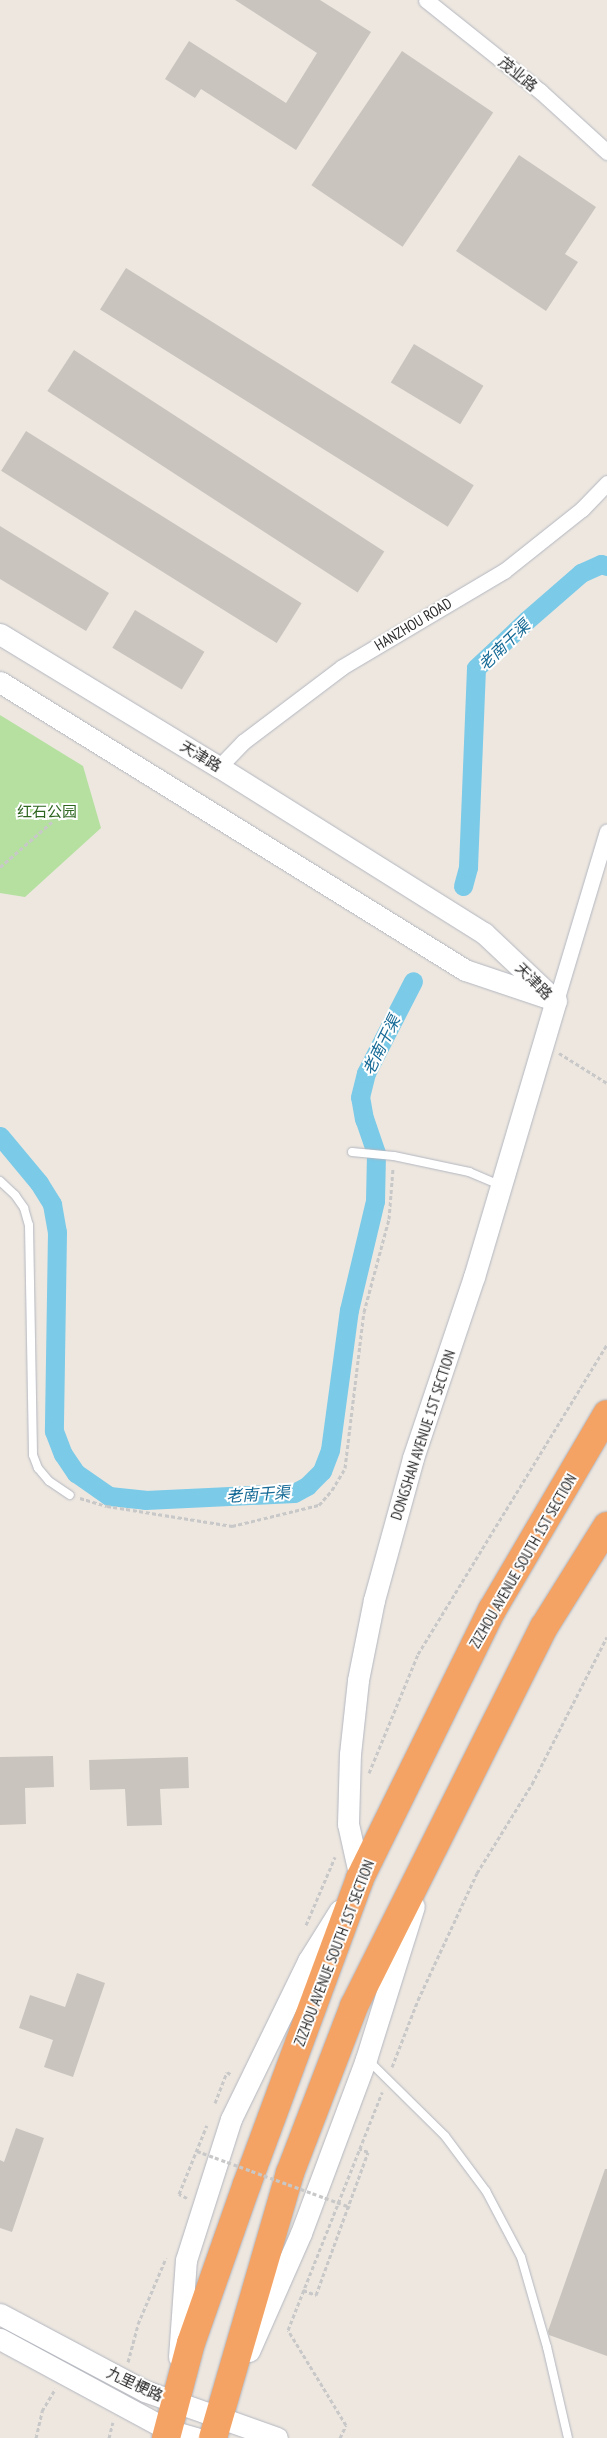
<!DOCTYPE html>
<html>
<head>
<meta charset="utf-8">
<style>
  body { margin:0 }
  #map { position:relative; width:607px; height:2438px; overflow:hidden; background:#ede7e0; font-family:"PT Sans Narrow","Noto Sans SC",sans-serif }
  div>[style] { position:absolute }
  .green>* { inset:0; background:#b5e0a0 }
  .canal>* { height:19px; margin:-9.5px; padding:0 9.5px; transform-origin:9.5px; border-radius:9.5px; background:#7acae8 }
  .building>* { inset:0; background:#c9c5be; transform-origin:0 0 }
  .path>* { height:3px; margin-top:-1.5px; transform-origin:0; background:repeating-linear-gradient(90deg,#c8c8c8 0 4px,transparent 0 6.5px) }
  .roads { filter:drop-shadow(0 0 1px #b3b6bf) drop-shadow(0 0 1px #b3b6bf) }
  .lane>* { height:8px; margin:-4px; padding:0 4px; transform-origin:4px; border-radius:4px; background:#fff }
  .street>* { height:15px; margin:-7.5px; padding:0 7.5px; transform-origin:7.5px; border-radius:7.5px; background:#fff }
  .secondary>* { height:21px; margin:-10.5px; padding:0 10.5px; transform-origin:10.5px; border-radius:10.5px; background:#fff }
  .highway>* { height:28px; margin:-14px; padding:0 14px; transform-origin:14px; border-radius:14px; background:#f4a364 }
  .path-bridge>* { height:3px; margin-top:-1.5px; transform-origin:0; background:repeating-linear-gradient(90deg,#c8c8c8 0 4px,transparent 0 6.5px) }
  span { translate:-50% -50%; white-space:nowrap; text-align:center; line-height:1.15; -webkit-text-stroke:4px #fff; paint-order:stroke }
  .street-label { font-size:15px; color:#2c2c2c }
  .park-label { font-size:15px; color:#2e6620 }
  .water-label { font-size:16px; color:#166a96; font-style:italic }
</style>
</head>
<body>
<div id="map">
  <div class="green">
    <div style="clip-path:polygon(0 715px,83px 766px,101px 828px,25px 897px,0 893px)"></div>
  </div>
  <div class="canal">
    <div style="left:463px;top:886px;width:20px;rotate:-75deg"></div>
    <div style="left:468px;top:867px;width:199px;rotate:-87.7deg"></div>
    <div style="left:476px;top:668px;width:70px;rotate:-43.3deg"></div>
    <div style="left:527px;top:620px;width:72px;rotate:-41deg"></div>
    <div style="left:581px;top:573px;width:22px;rotate:-24deg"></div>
    <div style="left:601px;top:564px;width:6px;rotate:18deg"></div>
    <div style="left:0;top:1136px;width:61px;rotate:50.3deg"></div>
    <div style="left:39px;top:1183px;width:25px;rotate:58deg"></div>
    <div style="left:52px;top:1204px;width:28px;rotate:80deg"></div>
    <div style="left:57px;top:1232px;width:199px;rotate:90.9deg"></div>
    <div style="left:54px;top:1431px;width:25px;rotate:69deg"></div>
    <div style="left:63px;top:1454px;width:23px;rotate:56deg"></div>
    <div style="left:76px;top:1473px;width:40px;rotate:34.9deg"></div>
    <div style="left:109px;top:1496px;width:36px;rotate:6deg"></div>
    <div style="left:145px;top:1500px;width:149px;rotate:-2.7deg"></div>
    <div style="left:294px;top:1493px;width:15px;rotate:-28deg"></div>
    <div style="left:307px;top:1486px;width:21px;rotate:-45deg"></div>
    <div style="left:322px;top:1471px;width:22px;rotate:-69deg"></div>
    <div style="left:330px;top:1450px;width:141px;rotate:-82.3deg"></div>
    <div style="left:349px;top:1310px;width:112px;rotate:-76.6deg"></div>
    <div style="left:375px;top:1201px;width:48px;rotate:-88.8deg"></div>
    <div style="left:376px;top:1153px;width:36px;rotate:-109deg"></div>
    <div style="left:364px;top:1119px;width:22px;rotate:-100deg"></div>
    <div style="left:360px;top:1097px;width:25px;rotate:-76deg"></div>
    <div style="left:366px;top:1073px;width:103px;rotate:-62.9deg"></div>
  </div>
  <div class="building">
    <div style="clip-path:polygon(235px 0,320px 0,371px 32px,296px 150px,201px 89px,195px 98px,165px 79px,189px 41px,286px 103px,317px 53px)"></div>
    <div style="left:402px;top:51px;width:110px;height:162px;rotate:34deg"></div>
    <div style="clip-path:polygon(519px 155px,596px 207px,565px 254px,578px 262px,546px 311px,456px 251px)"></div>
    <div style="left:126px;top:268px;width:410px;height:49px;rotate:32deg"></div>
    <div style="left:414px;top:344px;width:81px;height:45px;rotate:31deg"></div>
    <div style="left:74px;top:350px;width:370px;height:49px;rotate:33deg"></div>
    <div style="left:26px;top:431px;width:325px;height:47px;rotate:32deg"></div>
    <div style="clip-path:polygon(0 526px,109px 593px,86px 631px,0 579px)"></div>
    <div style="left:135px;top:610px;width:81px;height:44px;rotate:31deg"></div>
    <div style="clip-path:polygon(53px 1756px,54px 1787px,25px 1788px,26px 1824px,0 1825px,0 1757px)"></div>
    <div style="clip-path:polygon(188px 1757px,189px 1788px,160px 1789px,162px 1825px,127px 1826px,125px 1789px,90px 1790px,89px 1760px)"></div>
    <div style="clip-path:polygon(77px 1973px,105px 1983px,73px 2077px,44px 2067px,53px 2040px,19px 2028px,30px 1995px,65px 2007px)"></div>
    <div style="clip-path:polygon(16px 2128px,44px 2138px,12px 2232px,0 2228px,0 2160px,4px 2162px)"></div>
    <div style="clip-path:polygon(605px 2169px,607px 2169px,607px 2356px,549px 2335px,548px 2331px)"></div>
  </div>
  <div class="path">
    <div style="left:0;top:867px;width:70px;rotate:-41deg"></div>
    <div style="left:559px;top:1053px;width:57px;rotate:32deg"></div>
    <div style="left:80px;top:1498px;width:28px;rotate:17deg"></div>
    <div style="left:107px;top:1506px;width:127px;rotate:9.1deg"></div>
    <div style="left:232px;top:1526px;width:89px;rotate:-13.6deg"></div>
    <div style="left:319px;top:1505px;width:20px;rotate:-49deg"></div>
    <div style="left:332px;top:1490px;width:26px;rotate:-59deg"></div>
    <div style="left:345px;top:1468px;width:157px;rotate:-83.1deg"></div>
    <div style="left:364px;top:1312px;width:96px;rotate:-75deg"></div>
    <div style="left:389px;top:1219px;width:51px;rotate:-85.5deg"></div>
    <div style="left:369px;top:1773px;width:129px;rotate:-67.6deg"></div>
    <div style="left:418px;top:1654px;width:363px;rotate:-58.6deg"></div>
    <div style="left:306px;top:1925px;width:74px;rotate:-66.9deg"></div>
    <div style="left:392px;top:2067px;width:72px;rotate:-68.8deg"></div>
    <div style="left:418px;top:2000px;width:140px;rotate:-65.1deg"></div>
    <div style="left:477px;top:1873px;width:105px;rotate:-58.3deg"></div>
    <div style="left:532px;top:1784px;width:165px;rotate:-63deg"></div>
    <div style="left:215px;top:2103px;width:33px;rotate:-69deg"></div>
    <div style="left:227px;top:2072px;width:6px;rotate:31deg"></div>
    <div style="left:187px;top:2198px;width:9px;rotate:-153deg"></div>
    <div style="left:179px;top:2194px;width:74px;rotate:-67.9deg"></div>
    <div style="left:303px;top:2290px;width:14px;rotate:21deg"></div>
    <div style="left:316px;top:2295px;width:152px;rotate:-70deg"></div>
    <div style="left:368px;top:2152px;width:9px;rotate:-159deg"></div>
    <div style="left:128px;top:2362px;width:39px;rotate:-75deg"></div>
    <div style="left:138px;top:2324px;width:72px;rotate:-67deg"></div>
    <div style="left:36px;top:2438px;width:28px;rotate:-77deg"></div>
    <div style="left:42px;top:2411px;width:26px;rotate:-59deg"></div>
    <div style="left:109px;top:2438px;width:16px;rotate:-76deg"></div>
    <div style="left:340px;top:2438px;width:14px;rotate:-65deg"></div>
    <div style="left:346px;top:2425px;width:111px;rotate:-121.4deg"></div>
    <div style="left:288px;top:2330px;width:256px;rotate:-68.4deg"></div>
  </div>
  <div class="roads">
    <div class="lane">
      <div style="left:352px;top:1152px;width:42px;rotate:5.4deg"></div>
      <div style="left:394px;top:1156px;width:77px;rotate:12deg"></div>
      <div style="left:469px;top:1172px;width:33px;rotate:23deg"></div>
      <div style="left:0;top:1181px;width:21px;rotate:43deg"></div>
      <div style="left:15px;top:1195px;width:16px;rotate:55deg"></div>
      <div style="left:24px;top:1208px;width:18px;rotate:74deg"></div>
      <div style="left:29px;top:1225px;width:230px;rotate:89deg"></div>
      <div style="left:33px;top:1455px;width:14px;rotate:69deg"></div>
      <div style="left:38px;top:1468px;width:17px;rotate:50deg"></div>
      <div style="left:49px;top:1481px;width:25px;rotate:34deg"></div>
      <div style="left:368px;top:2060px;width:108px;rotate:44.6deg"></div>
      <div style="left:445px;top:2136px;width:69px;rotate:53.3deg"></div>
      <div style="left:486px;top:2191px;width:75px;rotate:62.1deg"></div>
      <div style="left:521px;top:2257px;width:94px;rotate:73.9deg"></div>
      <div style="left:547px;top:2347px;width:93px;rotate:77deg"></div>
    </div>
    <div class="street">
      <div style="left:426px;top:0;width:146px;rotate:38.6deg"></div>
      <div style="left:540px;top:91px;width:91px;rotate:42.3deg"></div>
      <div style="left:219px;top:767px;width:35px;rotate:-46deg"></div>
      <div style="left:243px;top:742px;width:124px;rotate:-37.1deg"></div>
      <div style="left:342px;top:667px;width:188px;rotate:-30.7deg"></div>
      <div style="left:504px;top:571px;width:100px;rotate:-38.5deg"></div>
      <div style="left:582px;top:509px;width:36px;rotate:-46deg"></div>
      <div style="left:556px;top:1001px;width:177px;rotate:-73.3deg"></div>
    </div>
    <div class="secondary">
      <div style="left:0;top:634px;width:256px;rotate:31.3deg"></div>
      <div style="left:219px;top:767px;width:313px;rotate:32.1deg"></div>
      <div style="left:484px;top:933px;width:99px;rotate:43.4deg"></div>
      <div style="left:0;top:682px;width:547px;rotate:31.77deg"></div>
      <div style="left:465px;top:970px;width:88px;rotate:18.6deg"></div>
      <div style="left:357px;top:1884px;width:7px;rotate:-63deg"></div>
      <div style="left:360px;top:1878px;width:55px;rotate:-102.5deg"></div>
      <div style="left:348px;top:1824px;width:70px;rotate:-88.4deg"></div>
      <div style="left:350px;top:1754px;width:74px;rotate:-83.8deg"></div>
      <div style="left:358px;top:1680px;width:82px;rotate:-78.7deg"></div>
      <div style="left:374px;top:1600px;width:147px;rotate:-74.6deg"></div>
      <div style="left:413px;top:1458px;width:191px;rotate:-71.4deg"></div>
      <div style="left:474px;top:1277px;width:288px;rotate:-73.5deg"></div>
      <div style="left:0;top:2314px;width:164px;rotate:28deg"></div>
      <div style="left:145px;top:2391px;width:140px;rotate:19.6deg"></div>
      <div style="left:0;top:2339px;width:191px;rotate:28.4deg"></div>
      <div style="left:168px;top:2430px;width:29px;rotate:16deg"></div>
      <div style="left:249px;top:2351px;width:129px;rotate:-66.2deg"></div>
      <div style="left:301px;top:2233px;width:186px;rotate:-69.5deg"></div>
      <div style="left:366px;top:2059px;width:160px;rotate:-72.6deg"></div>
      <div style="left:179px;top:2357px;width:97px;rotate:-85.9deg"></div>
      <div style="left:186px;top:2260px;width:148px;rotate:-72.3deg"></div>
      <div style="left:231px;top:2119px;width:176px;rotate:-64deg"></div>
      <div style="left:308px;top:1961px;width:60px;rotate:-57.9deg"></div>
    </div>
    <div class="highway">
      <div style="left:166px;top:2438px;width:98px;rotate:-75.3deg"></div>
      <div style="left:191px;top:2343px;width:169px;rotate:-70.6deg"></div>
      <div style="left:247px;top:2184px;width:326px;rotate:-69.7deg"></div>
      <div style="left:360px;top:1878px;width:299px;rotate:-63.8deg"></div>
      <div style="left:492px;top:1610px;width:227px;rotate:-59.6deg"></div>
      <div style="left:213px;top:2438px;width:276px;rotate:-73.8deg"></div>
      <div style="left:290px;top:2173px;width:179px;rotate:-69deg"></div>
      <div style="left:354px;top:2006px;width:424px;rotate:-63.4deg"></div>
      <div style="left:544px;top:1627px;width:119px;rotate:-58deg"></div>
    </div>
  </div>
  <div class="path-bridge">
    <div style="left:197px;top:2151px;width:163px;rotate:20.1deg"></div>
  </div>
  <div class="street-label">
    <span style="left:518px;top:74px;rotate:39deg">茂业路</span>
    <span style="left:413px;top:624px;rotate:-31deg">HANZHOU ROAD</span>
    <span style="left:201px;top:756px;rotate:31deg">天津路</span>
    <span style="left:534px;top:981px;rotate:45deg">天津路</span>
    <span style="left:423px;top:1435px;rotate:-72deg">DONGSHAN AVENUE 1ST SECTION</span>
    <span style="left:523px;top:1561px;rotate:-60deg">ZIZHOU AVENUE SOUTH 1ST SECTION</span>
    <span style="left:334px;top:1953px;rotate:-69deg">ZIZHOU AVENUE SOUTH 1ST SECTION</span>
    <span style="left:135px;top:2384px;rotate:25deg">九里梗路</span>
  </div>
  <div class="park-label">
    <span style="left:47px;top:812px">红石公园</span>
  </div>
  <div class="water-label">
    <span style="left:504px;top:645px;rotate:-44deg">老南干渠</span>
    <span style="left:381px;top:1045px;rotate:-64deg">老南干渠</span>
    <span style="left:258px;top:1494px;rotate:-4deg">老南干渠</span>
  </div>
</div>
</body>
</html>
